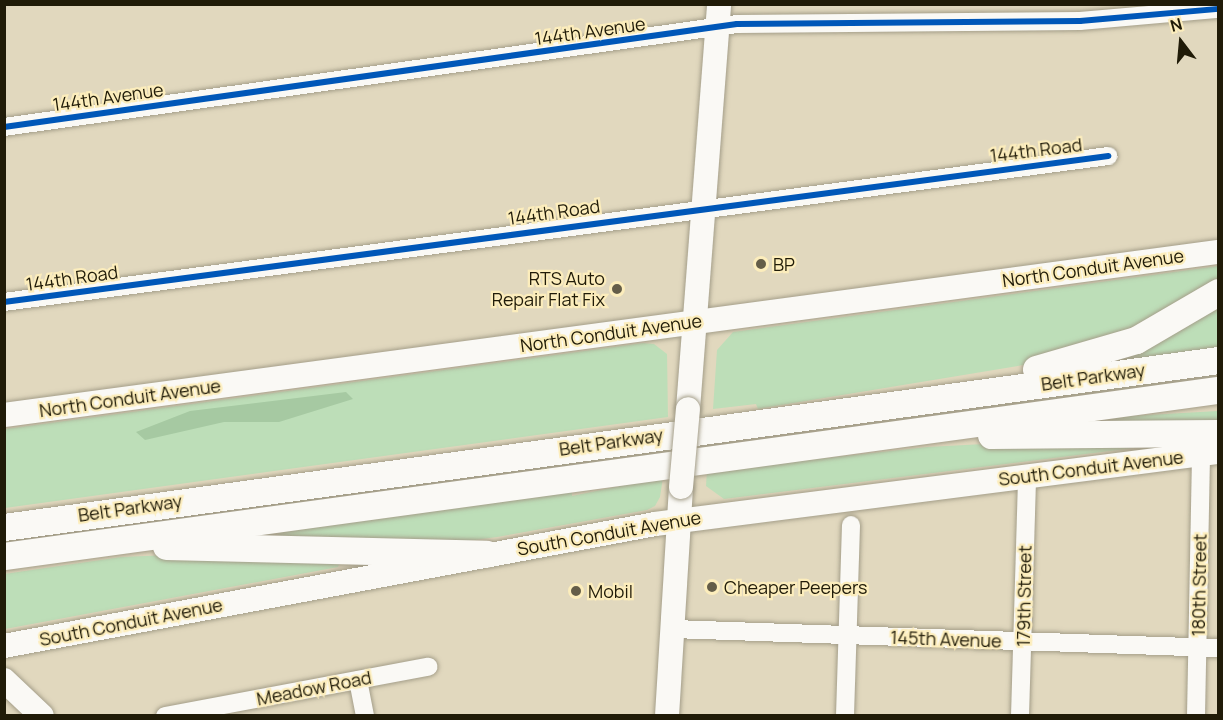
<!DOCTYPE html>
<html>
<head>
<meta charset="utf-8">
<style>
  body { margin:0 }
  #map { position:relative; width:1223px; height:720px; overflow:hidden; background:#e1d8be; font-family:Manrope,sans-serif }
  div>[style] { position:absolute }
  .green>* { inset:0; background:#bddeb8 }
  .forest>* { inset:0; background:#a6c9a2 }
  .roads { filter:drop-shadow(0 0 2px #a49e89) drop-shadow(0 0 2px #a49e89) }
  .minor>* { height:18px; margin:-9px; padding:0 9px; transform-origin:9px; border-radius:9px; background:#faf9f5 }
  .major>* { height:24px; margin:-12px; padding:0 12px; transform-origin:12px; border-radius:12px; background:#faf9f5 }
  .highway>* { height:27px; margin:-13.5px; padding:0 13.5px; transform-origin:13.5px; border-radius:13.5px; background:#faf9f5 }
  .bridges { filter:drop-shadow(0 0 2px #a49e89) drop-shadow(0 0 2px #a49e89) }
  .major-bridge>* { height:24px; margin:-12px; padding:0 12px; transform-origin:12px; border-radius:12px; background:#faf9f5 }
  .cycleway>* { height:6px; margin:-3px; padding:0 3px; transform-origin:3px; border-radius:3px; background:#0057b8 }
  .dots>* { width:16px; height:16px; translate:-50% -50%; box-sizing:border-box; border:3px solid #fcedbc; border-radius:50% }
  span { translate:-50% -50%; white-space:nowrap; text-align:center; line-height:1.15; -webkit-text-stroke:4.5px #fcedbc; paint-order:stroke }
  .street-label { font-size:18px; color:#201b08 }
  .poi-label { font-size:18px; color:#201b08 }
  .left { translate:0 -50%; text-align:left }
  .right { translate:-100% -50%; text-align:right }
  .frame { position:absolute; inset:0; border:6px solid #201b08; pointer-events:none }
  .north { position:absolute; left:1151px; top:12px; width:60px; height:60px; -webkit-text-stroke:4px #fcedbc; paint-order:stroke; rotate:344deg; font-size:16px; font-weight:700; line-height:24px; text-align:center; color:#201b08 }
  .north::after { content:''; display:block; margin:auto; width:21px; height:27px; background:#201b08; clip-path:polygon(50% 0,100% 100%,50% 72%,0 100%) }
</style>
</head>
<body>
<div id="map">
  <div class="green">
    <div style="clip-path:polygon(1218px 266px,1218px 283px,1150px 326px,1036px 363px,758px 409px,756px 404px,713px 409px,717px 350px,733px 332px)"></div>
    <div style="clip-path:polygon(1218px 303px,1218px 348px,1107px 363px)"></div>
    <div style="clip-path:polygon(643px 343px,654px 344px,667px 354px,668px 417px,5px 508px,5px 429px)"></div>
    <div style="clip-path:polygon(1218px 411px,1218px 427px,1112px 424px,1111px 417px)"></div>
    <div style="clip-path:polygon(1024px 442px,1150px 446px,724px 499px,706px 486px,707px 471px,927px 447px)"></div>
    <div style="clip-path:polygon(663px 477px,660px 497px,655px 506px,647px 510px,497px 537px,460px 542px,287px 539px,278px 535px,281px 531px,572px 491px,572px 496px)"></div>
    <div style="clip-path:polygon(195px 554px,340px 562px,338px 567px,5px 629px,4px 574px,121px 557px)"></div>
  </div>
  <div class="forest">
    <div style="clip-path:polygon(346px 392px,353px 399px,279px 422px,224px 422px,145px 440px,136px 432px,190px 411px)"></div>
  </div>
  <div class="roads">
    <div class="minor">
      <div style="left:4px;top:127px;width:740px;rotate:-8deg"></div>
      <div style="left:737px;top:24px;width:343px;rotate:-0.5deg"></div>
      <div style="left:1080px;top:21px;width:139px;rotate:-5deg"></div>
      <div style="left:4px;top:302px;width:1114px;rotate:-7.53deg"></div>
      <div style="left:673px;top:629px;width:545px;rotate:2deg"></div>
      <div style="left:358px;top:680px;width:37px;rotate:79deg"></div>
      <div style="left:165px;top:716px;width:268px;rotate:-10.6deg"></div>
      <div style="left:845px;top:716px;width:191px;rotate:-88.2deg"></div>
      <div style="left:1020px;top:716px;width:239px;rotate:-88.3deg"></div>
      <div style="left:1196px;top:716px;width:262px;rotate:-88.9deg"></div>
    </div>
    <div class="major">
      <div style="left:688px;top:409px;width:406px;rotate:-85.6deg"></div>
      <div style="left:4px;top:415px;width:1225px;rotate:-7.65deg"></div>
      <div style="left:4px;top:646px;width:662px;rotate:-10.61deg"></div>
      <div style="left:655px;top:524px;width:568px;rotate:-7.29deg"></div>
      <div style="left:4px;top:680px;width:52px;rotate:43.5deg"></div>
      <div style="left:667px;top:716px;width:229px;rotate:-86.5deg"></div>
    </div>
    <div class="highway">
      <div style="left:1036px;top:369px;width:104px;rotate:-16.2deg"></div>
      <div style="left:1136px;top:340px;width:95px;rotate:-30.3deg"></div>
      <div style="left:991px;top:435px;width:227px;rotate:-0.5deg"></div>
      <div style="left:4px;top:527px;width:1225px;rotate:-7.83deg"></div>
      <div style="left:166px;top:546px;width:320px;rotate:1.4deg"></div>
      <div style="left:4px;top:556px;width:1225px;rotate:-7.79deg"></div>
    </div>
  </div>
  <div class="bridges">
    <div class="major-bridge">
      <div style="left:681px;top:487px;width:78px;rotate:-84.9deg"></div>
    </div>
  </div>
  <div class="cycleway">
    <div style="left:4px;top:127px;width:740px;rotate:-8deg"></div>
    <div style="left:737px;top:24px;width:343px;rotate:-0.5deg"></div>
    <div style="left:1080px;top:21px;width:139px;rotate:-5deg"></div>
    <div style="left:4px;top:302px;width:1114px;rotate:-7.53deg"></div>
  </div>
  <div class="dots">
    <div style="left:761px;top:264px;background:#645d48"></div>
    <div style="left:617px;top:289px;background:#645d48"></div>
    <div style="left:712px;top:587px;background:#645d48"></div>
    <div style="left:576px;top:591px;background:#645d48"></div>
  </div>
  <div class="street-label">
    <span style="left:590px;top:31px;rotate:-8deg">144th Avenue</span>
    <span style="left:108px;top:97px;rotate:-8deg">144th Avenue</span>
    <span style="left:1036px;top:150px;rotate:-7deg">144th Road</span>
    <span style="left:554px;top:212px;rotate:-8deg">144th Road</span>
    <span style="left:1093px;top:268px;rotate:-8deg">North Conduit Avenue</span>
    <span style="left:72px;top:278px;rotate:-8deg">144th Road</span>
    <span style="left:611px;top:333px;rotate:-8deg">North Conduit Avenue</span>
    <span style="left:1093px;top:377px;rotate:-8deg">Belt Parkway</span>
    <span style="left:130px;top:398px;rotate:-8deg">North Conduit Avenue</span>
    <span style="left:611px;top:442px;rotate:-8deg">Belt Parkway</span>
    <span style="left:1091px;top:468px;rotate:-7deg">South Conduit Avenue</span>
    <span style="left:130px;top:508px;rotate:-8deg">Belt Parkway</span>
    <span style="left:609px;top:533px;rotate:-10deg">South Conduit Avenue</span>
    <span style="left:1199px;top:585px;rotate:-89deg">180th Street</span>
    <span style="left:1024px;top:596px;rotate:-89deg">179th Street</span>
    <span style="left:131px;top:622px;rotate:-11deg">South Conduit Avenue</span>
    <span style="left:946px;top:639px;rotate:2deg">145th Avenue</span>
    <span style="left:314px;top:688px;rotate:-11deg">Meadow Road</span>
  </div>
  <div class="poi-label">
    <span class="left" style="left:773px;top:264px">BP</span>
    <span class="right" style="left:605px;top:289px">RTS Auto<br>Repair Flat Fix</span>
    <span class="left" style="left:724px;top:587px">Cheaper Peepers</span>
    <span class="left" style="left:588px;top:591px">Mobil</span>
  </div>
  <div class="frame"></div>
  <div class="north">N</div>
</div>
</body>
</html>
